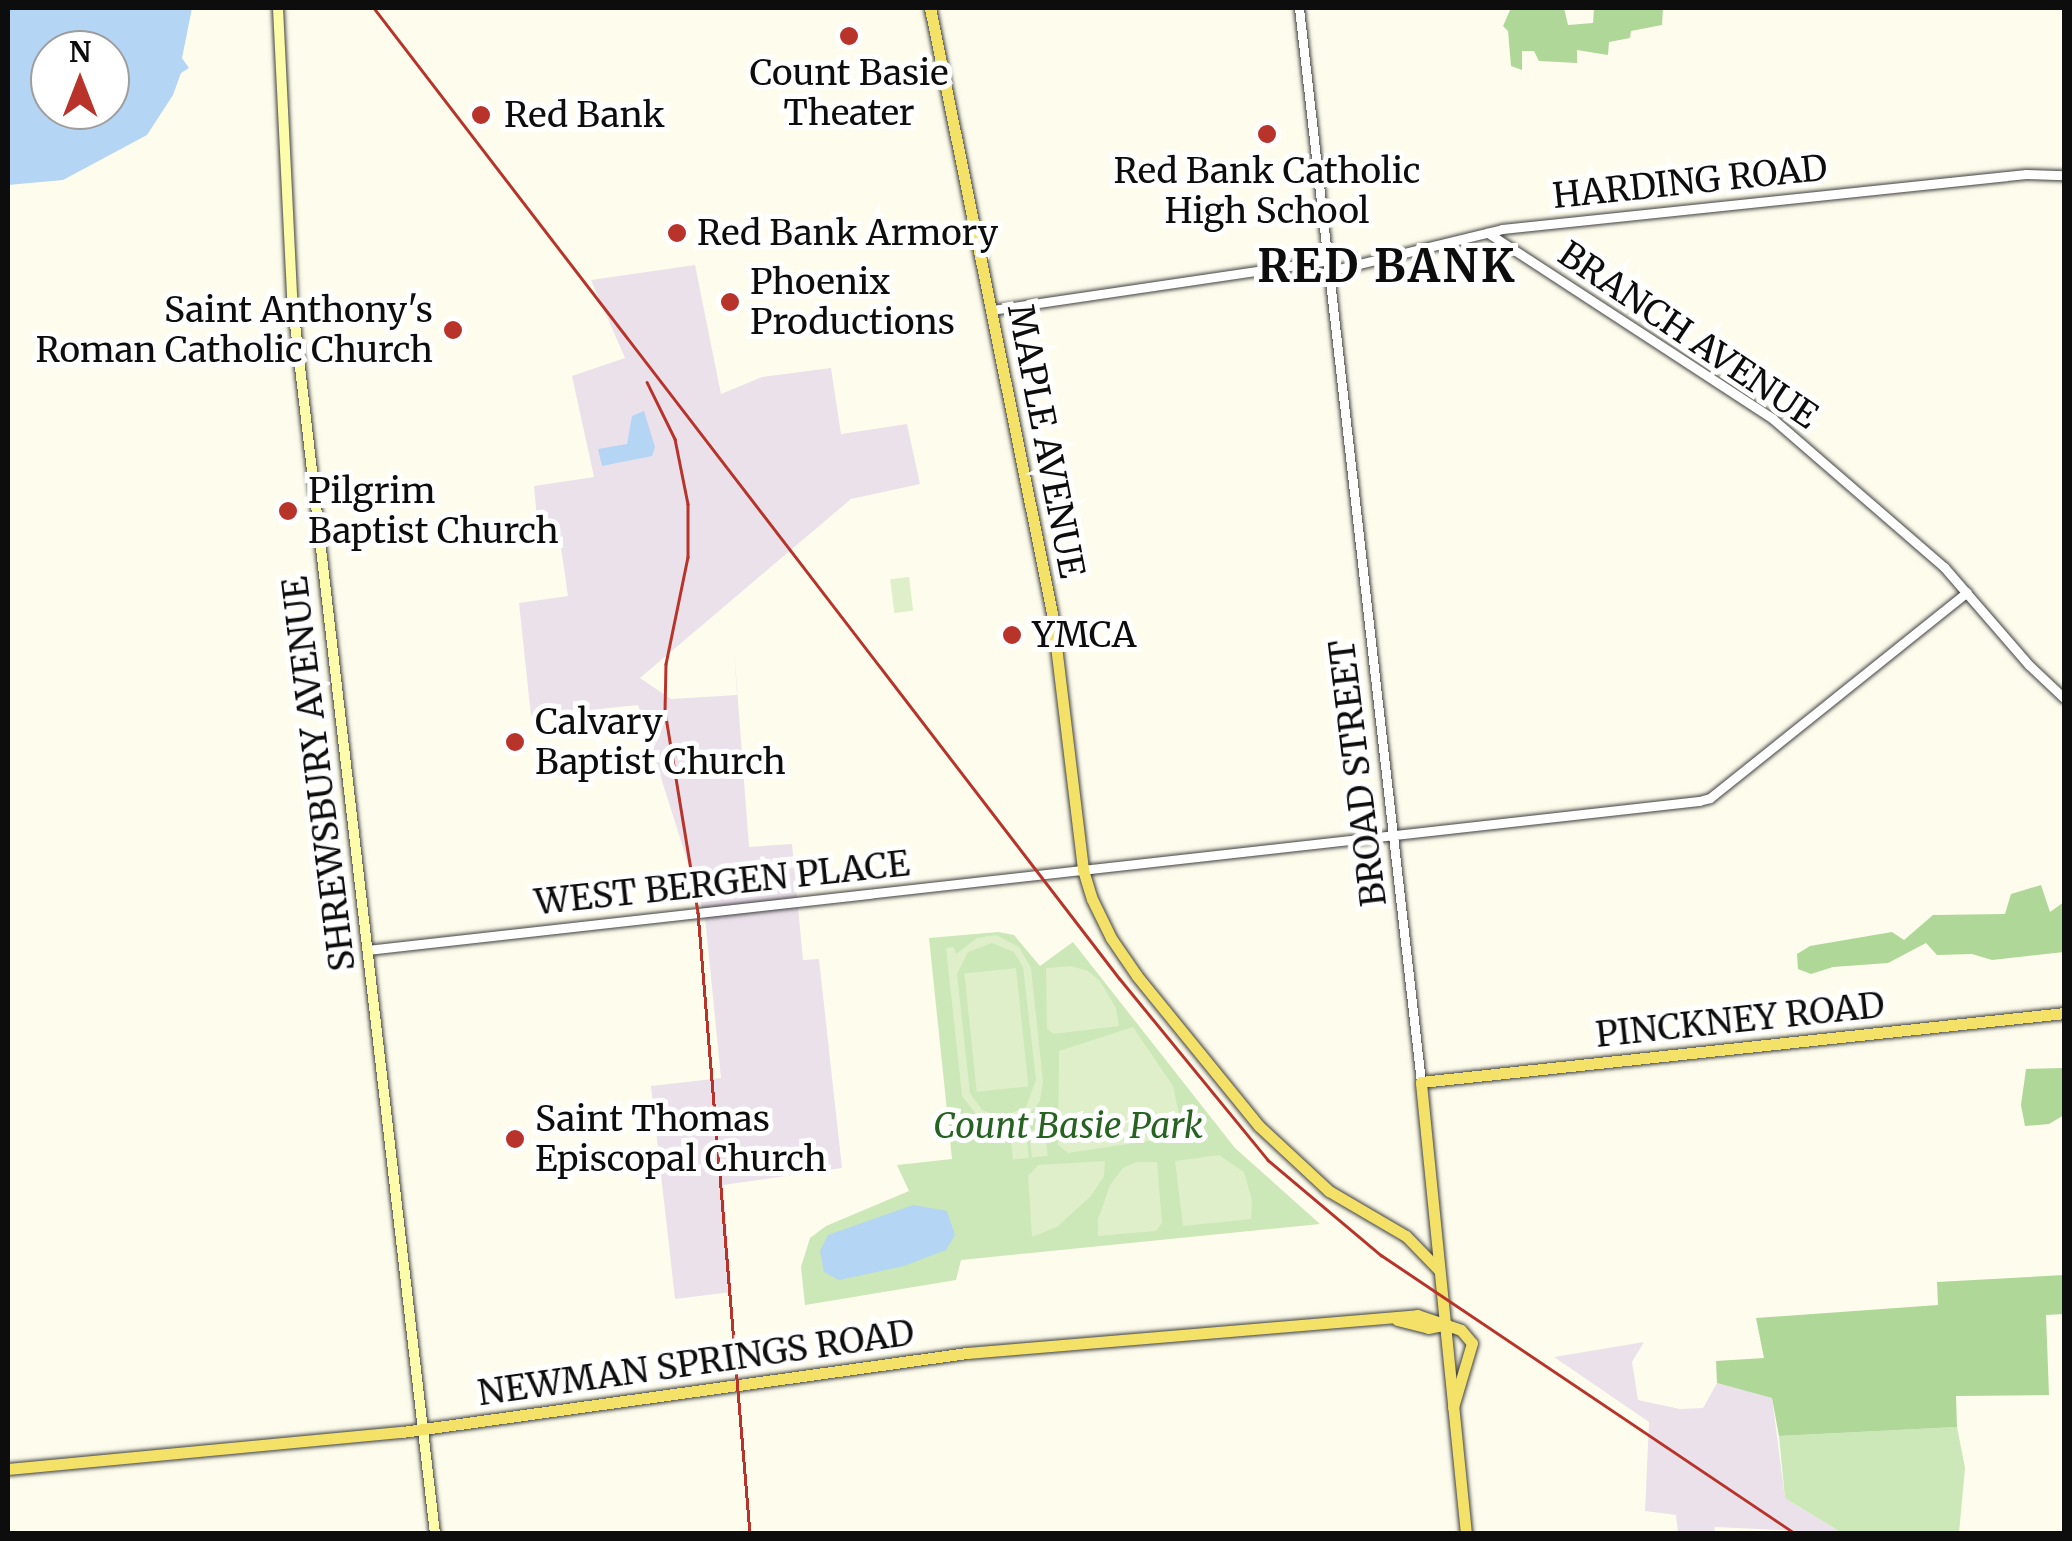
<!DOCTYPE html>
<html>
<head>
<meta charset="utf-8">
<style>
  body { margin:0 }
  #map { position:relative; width:2072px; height:1541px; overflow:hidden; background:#fefded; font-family:Merriweather,serif }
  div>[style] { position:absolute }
  .industrial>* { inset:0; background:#ebe1eb }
  .green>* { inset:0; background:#cce7b8 }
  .forest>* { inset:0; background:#aed798 }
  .pitch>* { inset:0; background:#deefca; transform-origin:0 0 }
  .water>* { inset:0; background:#b4d5f4 }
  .roads { filter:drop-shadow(0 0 2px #404040) drop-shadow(0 0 2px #404040) }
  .tertiary>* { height:9px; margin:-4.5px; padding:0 4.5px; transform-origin:4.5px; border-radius:4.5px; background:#fff }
  .secondary>* { height:10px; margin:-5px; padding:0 5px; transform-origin:5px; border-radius:5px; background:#fcfcab }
  .primary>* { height:11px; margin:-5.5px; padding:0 5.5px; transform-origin:5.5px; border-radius:5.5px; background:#f3e168 }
  .rail>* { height:2.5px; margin:-1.25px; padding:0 1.25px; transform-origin:1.25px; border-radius:1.25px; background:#b8332a }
  .dots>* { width:28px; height:28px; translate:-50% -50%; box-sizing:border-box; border:5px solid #fff; border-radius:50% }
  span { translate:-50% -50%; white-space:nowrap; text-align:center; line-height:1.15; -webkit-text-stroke:10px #fff; paint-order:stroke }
  .poi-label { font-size:35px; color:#0d0d0d }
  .left { translate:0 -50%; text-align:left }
  .right { translate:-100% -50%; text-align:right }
  .street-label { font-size:35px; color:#0d0d0d }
  .park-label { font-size:35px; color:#266220; font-style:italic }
  .district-label { font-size:45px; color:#0d0d0d; font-weight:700; letter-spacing:2.5px }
  .frame { position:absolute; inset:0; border:10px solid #0d0d0d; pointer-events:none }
  .north { position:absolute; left:30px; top:30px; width:100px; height:100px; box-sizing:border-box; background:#fff; border:2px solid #9e9e9e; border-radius:50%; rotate:0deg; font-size:28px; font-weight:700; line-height:40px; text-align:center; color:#0d0d0d }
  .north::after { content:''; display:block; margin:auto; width:35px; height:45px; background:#b8332a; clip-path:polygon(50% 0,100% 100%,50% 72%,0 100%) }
</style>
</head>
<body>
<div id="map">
  <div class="industrial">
    <div style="clip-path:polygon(695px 265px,721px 394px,762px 377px,831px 368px,841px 434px,907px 424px,920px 484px,851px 499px,640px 678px,671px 699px,737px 695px,734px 648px,749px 847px,792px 844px,803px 960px,819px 959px,842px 1168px,723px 1185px,732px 1292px,675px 1299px,651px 1086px,721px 1078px,705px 917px,638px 705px,531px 716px,519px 603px,568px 596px,560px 541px,539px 542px,534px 486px,594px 477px,572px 376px,625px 358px,591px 280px)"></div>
    <div style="clip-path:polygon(1644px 1342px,1632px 1362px,1638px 1400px,1680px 1409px,1703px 1408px,1717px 1383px,1772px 1398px,1785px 1498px,1842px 1533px,1715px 1527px,1714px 1533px,1678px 1533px,1676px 1515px,1645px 1511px,1649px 1422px,1554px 1357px)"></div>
  </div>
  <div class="green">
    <div style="clip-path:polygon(998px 932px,1014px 935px,1040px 966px,1073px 942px,1235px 1148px,1320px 1224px,961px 1260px,956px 1280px,805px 1305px,801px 1267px,810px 1238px,826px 1226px,909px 1191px,897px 1165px,952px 1159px,929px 938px)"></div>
    <div style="clip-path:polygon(1957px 1427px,1965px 1468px,1959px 1533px,1842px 1533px,1785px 1498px,1779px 1436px)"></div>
  </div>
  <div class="forest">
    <div style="clip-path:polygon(1511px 8px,1564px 8px,1568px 25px,1593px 23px,1594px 9px,1663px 8px,1662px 25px,1631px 31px,1630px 38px,1609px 42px,1608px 55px,1577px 50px,1577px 63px,1539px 61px,1534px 51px,1522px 51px,1522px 70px,1511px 66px,1508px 31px,1503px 26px)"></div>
    <div style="clip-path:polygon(2041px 885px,2050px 912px,2064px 902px,2064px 952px,1992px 960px,1972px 954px,1937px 955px,1926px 943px,1888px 963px,1833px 967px,1811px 974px,1798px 969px,1797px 954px,1810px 946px,1892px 932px,1904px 940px,1933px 915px,2005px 914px,2011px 894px)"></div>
    <div style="clip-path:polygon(2064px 1068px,2064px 1115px,2049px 1124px,2025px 1126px,2021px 1105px,2026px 1069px)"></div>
    <div style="clip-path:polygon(2064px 1275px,2064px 1314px,2046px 1315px,2049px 1395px,1956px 1396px,1957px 1427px,1779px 1436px,1772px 1398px,1717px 1383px,1716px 1361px,1764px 1358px,1756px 1318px,1938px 1305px,1937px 1282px)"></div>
  </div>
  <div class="pitch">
    <div style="left:909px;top:577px;width:34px;height:19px;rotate:83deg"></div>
    <div style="clip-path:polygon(evenodd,996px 935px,1019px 947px,1031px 968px,1043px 1082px,1040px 1101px,1030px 1114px,997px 1125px,979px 1118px,962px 1096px,946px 948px,954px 947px,956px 954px,977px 938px,996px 935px,992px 943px,1014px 952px,1023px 967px,1036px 1080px,1026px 1107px,1001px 1117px,982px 1110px,970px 1093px,957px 974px,968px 952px,992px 943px)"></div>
    <div style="clip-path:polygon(1071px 966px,1088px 971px,1100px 981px,1116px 1008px,1119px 1026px,1053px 1034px,1047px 1028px,1046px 968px)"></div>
    <div style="left:1016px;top:968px;width:119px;height:52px;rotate:84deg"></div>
    <div style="clip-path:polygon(1133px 1027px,1173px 1086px,1179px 1114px,1175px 1137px,1068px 1153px,1058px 1145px,1059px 1051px)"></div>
    <div style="left:1045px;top:1129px;width:27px;height:16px;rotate:84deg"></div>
    <div style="left:1026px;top:1131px;width:27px;height:16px;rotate:84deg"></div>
    <div style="clip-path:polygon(1219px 1155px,1244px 1172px,1252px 1200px,1251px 1219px,1183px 1226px,1175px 1161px)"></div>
    <div style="clip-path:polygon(1105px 1161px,1104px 1176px,1091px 1196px,1057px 1227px,1032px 1237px,1028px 1176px,1038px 1165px)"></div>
    <div style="clip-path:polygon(1136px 1162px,1157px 1162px,1162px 1223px,1156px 1231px,1098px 1236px,1098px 1219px,1110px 1185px,1123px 1168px)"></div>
  </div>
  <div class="water">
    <div style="clip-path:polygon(evenodd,8px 8px,192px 8px,182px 58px,189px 68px,181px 73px,173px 95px,147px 135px,63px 180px,8px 185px,8px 8px,50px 50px,110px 50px,110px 110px,50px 110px,50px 50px)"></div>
    <div style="clip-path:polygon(644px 411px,655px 447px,652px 456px,602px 466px,598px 449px,627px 444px,632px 416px)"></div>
    <div style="clip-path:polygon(913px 1205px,947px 1211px,955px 1235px,946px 1250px,904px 1266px,839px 1280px,824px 1272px,820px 1251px,828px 1235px)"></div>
  </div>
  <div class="roads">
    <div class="tertiary">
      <div style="left:1299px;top:8px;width:1081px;rotate:83.52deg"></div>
      <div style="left:1488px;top:233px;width:340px;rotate:33.1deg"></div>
      <div style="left:1773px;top:419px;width:226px;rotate:40.9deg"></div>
      <div style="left:1944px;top:567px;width:130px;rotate:49.1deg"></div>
      <div style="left:2029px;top:665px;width:48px;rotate:43.3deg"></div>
      <div style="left:1326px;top:272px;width:181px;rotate:-13.7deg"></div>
      <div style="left:1502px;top:229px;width:527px;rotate:-5.99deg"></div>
      <div style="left:2026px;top:174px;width:38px;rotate:2deg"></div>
      <div style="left:992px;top:310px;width:337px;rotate:-8.4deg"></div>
      <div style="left:367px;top:950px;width:1340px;rotate:-6.38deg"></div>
      <div style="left:1699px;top:801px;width:11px;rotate:-15deg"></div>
      <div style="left:1710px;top:798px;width:329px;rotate:-38.7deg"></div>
    </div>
    <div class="secondary">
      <div style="left:278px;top:8px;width:290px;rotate:87.2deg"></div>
      <div style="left:292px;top:298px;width:1244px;rotate:83.4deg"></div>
    </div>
    <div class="primary">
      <div style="left:930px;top:8px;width:617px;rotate:78.6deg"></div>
      <div style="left:1052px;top:613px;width:259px;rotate:83.1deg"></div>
      <div style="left:1083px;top:870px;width:30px;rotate:73deg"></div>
      <div style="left:1092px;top:899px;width:43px;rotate:64deg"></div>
      <div style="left:1111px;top:938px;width:46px;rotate:55.6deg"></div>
      <div style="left:1137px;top:976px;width:193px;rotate:50.9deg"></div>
      <div style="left:1259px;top:1126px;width:96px;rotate:42.9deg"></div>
      <div style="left:1329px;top:1191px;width:89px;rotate:30.3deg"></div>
      <div style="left:1406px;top:1236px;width:47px;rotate:45.9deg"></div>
      <div style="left:1397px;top:1320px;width:32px;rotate:14deg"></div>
      <div style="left:1428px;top:1328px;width:16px;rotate:-11deg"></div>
      <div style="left:8px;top:1469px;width:396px;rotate:-5.4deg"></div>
      <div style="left:402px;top:1432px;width:570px;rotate:-7.96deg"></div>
      <div style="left:967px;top:1353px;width:452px;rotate:-4.8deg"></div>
      <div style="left:1417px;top:1315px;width:46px;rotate:18.8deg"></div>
      <div style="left:1461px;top:1330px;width:17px;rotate:50deg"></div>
      <div style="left:1472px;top:1343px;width:67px;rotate:106.5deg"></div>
      <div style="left:1466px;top:1534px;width:454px;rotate:-95.7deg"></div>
      <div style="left:1421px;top:1082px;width:647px;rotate:-6.12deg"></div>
    </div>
  </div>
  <div class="rail">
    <div style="left:374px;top:8px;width:1224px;rotate:52.47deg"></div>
    <div style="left:1120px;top:979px;width:234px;rotate:50.7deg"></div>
    <div style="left:1268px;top:1160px;width:148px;rotate:40.1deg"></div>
    <div style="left:1381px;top:1255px;width:500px;rotate:33.91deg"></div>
    <div style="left:647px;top:382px;width:64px;rotate:63.8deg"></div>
    <div style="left:675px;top:439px;width:66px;rotate:78.7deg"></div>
    <div style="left:688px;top:504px;width:53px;rotate:90deg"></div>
    <div style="left:688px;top:557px;width:109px;rotate:101.6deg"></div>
    <div style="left:666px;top:664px;width:47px;rotate:91.2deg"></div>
    <div style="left:665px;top:711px;width:205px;rotate:80.7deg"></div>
    <div style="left:698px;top:913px;width:623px;rotate:85.21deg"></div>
  </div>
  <div class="dots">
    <div style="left:849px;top:36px;background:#b8332a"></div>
    <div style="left:481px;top:115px;background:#b8332a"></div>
    <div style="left:1267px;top:134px;background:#b8332a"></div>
    <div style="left:677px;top:233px;background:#b8332a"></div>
    <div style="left:730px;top:302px;background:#b8332a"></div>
    <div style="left:453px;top:330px;background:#b8332a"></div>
    <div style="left:288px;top:511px;background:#b8332a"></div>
    <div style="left:1012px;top:635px;background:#b8332a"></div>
    <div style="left:515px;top:742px;background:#b8332a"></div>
    <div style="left:515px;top:1139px;background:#b8332a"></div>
  </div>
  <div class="poi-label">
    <span style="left:849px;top:93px">Count Basie<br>Theater</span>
    <span class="left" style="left:504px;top:115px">Red Bank</span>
    <span style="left:1267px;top:191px">Red Bank Catholic<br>High School</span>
    <span class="left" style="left:697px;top:233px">Red Bank Armory</span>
    <span class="left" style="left:750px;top:302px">Phoenix<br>Productions</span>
    <span class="right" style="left:433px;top:330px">Saint Anthony's<br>Roman Catholic Church</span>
    <span class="left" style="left:308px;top:511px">Pilgrim<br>Baptist Church</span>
    <span class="left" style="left:1032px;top:635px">YMCA</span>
    <span class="left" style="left:535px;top:742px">Calvary<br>Baptist Church</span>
    <span class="left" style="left:535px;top:1139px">Saint Thomas<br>Episcopal Church</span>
  </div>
  <div class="street-label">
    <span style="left:1690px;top:182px;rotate:-6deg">HARDING ROAD</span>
    <span style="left:1688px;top:335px;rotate:34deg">BRANCH AVENUE</span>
    <span style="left:1046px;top:441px;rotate:79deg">MAPLE AVENUE</span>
    <span style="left:1358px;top:773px;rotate:-97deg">BROAD STREET</span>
    <span style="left:319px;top:774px;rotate:-97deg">SHREWSBURY AVENUE</span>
    <span style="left:722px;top:883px;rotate:-6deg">WEST BERGEN PLACE</span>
    <span style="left:1740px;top:1020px;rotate:-6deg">PINCKNEY ROAD</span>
    <span style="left:696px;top:1363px;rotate:-8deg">NEWMAN SPRINGS ROAD</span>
  </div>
  <div class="park-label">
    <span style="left:1068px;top:1126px">Count Basie Park</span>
  </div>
  <div class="district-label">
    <span style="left:1387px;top:267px">RED BANK</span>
  </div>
  <div class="frame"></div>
  <div class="north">N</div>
</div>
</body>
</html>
